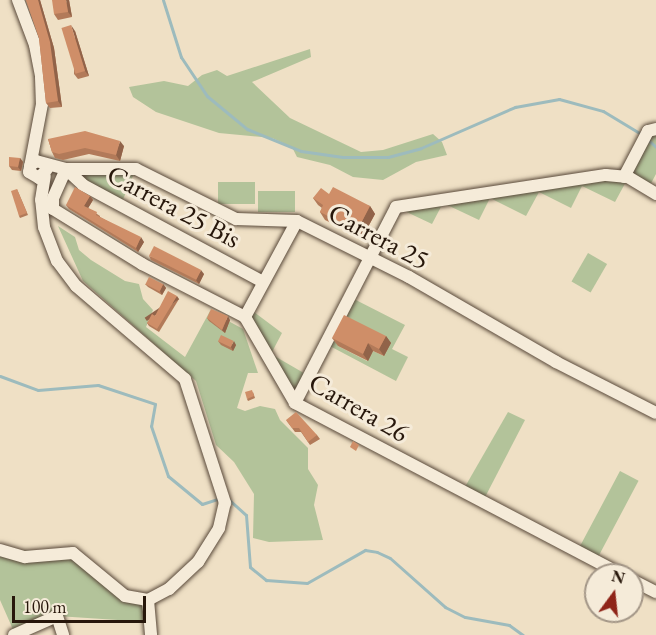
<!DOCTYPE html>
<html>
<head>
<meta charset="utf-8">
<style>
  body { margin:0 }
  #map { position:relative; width:656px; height:635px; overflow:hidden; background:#efe0c5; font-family:"EB Garamond",serif }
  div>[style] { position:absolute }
  .green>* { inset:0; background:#b3c39a; transform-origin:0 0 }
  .stream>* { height:3px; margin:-1.5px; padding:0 1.5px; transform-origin:1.5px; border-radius:1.5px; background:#9dbbbd }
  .roads { filter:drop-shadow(0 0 2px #59493a) drop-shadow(0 0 2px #59493a) }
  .minor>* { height:12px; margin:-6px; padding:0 6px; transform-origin:6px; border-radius:6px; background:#f5ebd9 }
  .wall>* { inset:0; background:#b27a59 }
  .shaded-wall>* { inset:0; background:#916349; transform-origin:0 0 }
  .building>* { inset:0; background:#cf8e68; transform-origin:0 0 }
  span { translate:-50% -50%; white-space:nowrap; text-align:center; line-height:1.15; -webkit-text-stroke:6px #f5ebd9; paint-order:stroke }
  .street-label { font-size:27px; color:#27170b }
  .north { position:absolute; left:584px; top:563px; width:60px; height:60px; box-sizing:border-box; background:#f5ebd9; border:2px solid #a39687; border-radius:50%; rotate:15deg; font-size:16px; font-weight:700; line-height:24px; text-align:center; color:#27170b }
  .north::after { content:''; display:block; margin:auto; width:21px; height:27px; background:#8f2418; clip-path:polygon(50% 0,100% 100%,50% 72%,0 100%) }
  .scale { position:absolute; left:12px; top:596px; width:134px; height:27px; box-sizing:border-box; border:3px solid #27170b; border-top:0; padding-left:8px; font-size:18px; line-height:21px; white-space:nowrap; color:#27170b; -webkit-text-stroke:4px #f5ebd9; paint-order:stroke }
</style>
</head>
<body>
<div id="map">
  <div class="green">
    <div style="clip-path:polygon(310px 49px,311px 57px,252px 82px,290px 118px,361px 152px,383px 150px,433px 134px,442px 142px,447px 155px,416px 162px,383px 180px,353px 177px,330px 165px,297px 157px,292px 147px,272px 138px,219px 133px,156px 112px,133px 97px,129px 87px,164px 81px,188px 86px,202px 75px,217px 70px,227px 76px)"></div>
    <div style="clip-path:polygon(656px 129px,656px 174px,648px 189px,628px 178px,615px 202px,582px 186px,571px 208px,539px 192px,526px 216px,490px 198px,479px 220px,443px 203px,432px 224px,396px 207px,624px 177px)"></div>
    <div style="clip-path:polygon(136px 169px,121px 204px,69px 175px)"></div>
    <div style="left:218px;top:182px;width:37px;height:22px"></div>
    <div style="left:258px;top:191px;width:37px;height:21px"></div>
    <div style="clip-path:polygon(58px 226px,75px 237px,79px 250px,91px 260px,125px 281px,139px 284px,143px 299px,153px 310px,146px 327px,185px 357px,210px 311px,243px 329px,258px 373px,248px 373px,237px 408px,245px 411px,260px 406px,275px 409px,280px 420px,308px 448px,308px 469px,318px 485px,314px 505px,323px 540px,269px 542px,253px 538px,254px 494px,234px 462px,216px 445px,196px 381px,83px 281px)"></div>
    <div style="left:588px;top:253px;width:22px;height:33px;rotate:30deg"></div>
    <div style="clip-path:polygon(evenodd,350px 297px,405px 325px,392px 349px,408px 357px,396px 381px,326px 344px,350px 297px,349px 323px,384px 356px,373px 351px,367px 361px,338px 346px,349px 323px)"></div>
    <div style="clip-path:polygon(250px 309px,282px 333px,271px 354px,309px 376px,295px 403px,248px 322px)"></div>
    <div style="clip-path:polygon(508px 412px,525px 420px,482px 503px,462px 492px)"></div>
    <div style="left:620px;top:471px;width:21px;height:93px;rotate:28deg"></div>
    <div style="clip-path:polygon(0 550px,63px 551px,125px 596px,148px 600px,148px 622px,57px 616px,15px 634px,0 600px)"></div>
  </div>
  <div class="stream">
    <div style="left:163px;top:0;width:60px;rotate:72.5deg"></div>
    <div style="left:181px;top:57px;width:47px;rotate:56.3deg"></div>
    <div style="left:207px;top:96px;width:52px;rotate:39.5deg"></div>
    <div style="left:247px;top:129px;width:58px;rotate:22.2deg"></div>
    <div style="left:301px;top:151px;width:42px;rotate:8.1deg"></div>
    <div style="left:343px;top:157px;width:45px"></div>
    <div style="left:388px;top:157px;width:34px;rotate:-15deg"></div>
    <div style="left:421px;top:148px;width:103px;rotate:-23.6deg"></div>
    <div style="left:515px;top:107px;width:45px;rotate:-10.3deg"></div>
    <div style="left:559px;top:99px;width:46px;rotate:15.3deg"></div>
    <div style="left:603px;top:111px;width:44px;rotate:31.2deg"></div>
    <div style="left:646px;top:138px;width:13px;rotate:42deg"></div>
    <div style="left:0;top:376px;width:40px;rotate:20.2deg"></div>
    <div style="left:38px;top:390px;width:60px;rotate:-4.8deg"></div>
    <div style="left:98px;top:385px;width:60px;rotate:18.4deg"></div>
    <div style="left:155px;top:404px;width:22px;rotate:100deg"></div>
    <div style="left:151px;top:426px;width:53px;rotate:71.2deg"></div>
    <div style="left:168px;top:476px;width:44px;rotate:39.5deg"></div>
    <div style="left:202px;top:504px;width:19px;rotate:-18deg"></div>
    <div style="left:226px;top:497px;width:27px;rotate:42deg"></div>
    <div style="left:246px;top:515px;width:52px;rotate:85.6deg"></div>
    <div style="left:250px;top:567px;width:21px;rotate:39deg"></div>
    <div style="left:266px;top:580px;width:41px;rotate:4.2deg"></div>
    <div style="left:307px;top:583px;width:67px;rotate:-29.6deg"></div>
    <div style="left:365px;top:550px;width:12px;rotate:9deg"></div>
    <div style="left:377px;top:552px;width:14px;rotate:25deg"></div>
    <div style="left:390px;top:558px;width:74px;rotate:41.7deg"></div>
    <div style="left:445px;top:607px;width:22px;rotate:27deg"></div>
    <div style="left:465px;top:617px;width:45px;rotate:10.3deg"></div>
    <div style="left:509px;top:625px;width:17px;rotate:36deg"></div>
  </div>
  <div class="roads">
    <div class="minor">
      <div style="left:18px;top:0;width:48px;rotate:69.3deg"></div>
      <div style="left:35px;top:45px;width:33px;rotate:79deg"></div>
      <div style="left:41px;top:77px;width:27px;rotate:88deg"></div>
      <div style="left:42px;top:104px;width:69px;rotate:100.8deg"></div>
      <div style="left:29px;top:172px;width:12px;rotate:31deg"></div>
      <div style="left:39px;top:178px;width:12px;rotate:-48deg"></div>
      <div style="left:30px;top:166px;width:8px;rotate:-40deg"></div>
      <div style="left:36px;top:161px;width:31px;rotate:15deg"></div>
      <div style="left:66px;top:169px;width:70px"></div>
      <div style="left:136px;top:169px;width:112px;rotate:26.6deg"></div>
      <div style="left:236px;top:219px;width:61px;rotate:1.9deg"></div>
      <div style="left:297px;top:221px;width:125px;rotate:26.6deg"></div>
      <div style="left:409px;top:277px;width:170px;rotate:30deg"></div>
      <div style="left:556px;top:362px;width:112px;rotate:27deg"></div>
      <div style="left:66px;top:169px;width:32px;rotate:114deg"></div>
      <div style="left:53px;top:198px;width:11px;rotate:90deg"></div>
      <div style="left:53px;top:209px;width:105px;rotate:31.7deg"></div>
      <div style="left:142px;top:264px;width:116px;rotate:27.2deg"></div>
      <div style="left:245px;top:317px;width:99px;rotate:59.8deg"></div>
      <div style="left:295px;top:403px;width:369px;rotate:27.7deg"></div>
      <div style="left:66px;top:169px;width:23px;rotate:43deg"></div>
      <div style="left:83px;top:185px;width:204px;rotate:28.3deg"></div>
      <div style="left:624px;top:177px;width:52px;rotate:-62.4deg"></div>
      <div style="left:648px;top:131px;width:8px;rotate:-14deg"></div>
      <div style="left:245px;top:317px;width:109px;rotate:-61.6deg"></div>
      <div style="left:295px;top:403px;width:220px;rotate:-62.7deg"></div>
      <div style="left:396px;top:207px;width:212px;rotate:-8.7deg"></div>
      <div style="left:606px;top:175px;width:22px;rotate:5deg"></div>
      <div style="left:628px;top:177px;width:33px;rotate:31deg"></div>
      <div style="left:0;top:550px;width:26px;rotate:16deg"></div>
      <div style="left:25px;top:557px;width:48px;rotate:-4.8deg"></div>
      <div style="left:73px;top:553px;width:67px;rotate:39.6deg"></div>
      <div style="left:125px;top:596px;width:23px;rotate:10deg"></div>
      <div style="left:148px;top:600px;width:24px;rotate:-28deg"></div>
      <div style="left:169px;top:589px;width:40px;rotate:-43deg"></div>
      <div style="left:198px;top:562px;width:40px;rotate:-58deg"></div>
      <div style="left:219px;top:528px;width:26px;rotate:-77deg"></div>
      <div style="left:225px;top:503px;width:130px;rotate:-107.9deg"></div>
      <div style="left:185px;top:379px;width:143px;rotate:-139.5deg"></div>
      <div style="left:76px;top:286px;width:31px;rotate:-127deg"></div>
      <div style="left:57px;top:261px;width:36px;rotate:-111deg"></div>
      <div style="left:44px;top:227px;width:27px;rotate:-96deg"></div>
      <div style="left:41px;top:200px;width:24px;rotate:-81deg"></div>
      <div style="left:632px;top:580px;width:27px;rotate:27deg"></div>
      <div style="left:148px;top:600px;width:35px;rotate:85deg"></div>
      <div style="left:14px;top:635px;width:47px;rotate:-23.8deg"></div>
      <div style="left:57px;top:616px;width:20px;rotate:72deg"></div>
    </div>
  </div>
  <div class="wall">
    <div style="clip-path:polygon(26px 0,40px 0,54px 48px,62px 107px,50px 108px,46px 103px,39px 38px)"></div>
    <div style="clip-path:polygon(69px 0,72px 17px,58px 20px,54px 14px)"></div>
    <div style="clip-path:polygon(75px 31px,89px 76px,78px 79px,74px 74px)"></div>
    <div style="clip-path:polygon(48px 139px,124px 146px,120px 161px,89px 154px,63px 160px,55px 158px,52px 152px)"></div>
    <div style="clip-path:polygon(20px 158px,23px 162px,21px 171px,12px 170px,9px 166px)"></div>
    <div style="clip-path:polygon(17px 189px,28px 215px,20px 218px,19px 216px)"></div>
    <div style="clip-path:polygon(329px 194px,370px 206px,375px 214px,362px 238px,325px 220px,320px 212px,322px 208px,318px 205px,313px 198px)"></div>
    <div style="clip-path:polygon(90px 196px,93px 200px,88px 208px,100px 216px,100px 217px,144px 242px,138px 252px,69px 209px,66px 205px)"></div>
    <div style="clip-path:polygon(149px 256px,204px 274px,199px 284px,151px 260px)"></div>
    <div style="clip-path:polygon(145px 284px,163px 284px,166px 288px,162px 295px,148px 287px)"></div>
    <div style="clip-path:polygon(179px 299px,159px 332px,149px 326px,147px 323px,155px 316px)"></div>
    <div style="clip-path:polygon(207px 318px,230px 320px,225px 333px,209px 321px)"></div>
    <div style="clip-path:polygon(386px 336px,391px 343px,384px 356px,373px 351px,368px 361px,338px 346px,332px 338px)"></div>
    <div style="clip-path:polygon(218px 341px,236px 345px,233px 351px,221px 345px)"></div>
    <div style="clip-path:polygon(253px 392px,255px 398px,248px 401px,247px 399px)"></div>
    <div style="clip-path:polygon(286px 420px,317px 435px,320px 439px,310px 445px,301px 432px,295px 432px)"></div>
  </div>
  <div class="shaded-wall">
    <div style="clip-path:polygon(38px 0,40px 0,54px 48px,62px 107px,58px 101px)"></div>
    <div style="clip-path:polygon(66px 0,69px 0,72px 17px,68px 12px)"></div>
    <div style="clip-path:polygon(71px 25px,75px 31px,89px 76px,85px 71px)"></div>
    <div style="clip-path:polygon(120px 141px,124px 146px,120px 161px,116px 155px)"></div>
    <div style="clip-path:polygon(20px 158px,23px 162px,21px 171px,18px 167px)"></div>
    <div style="clip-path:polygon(90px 196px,93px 200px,87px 210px,84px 206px)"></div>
    <div style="clip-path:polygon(370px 206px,375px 214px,362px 238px,357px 231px)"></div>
    <div style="clip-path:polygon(141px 237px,144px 242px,138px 252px,136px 248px)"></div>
    <div style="clip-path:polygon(201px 270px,204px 274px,199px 284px,196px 280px)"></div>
    <div style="clip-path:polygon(163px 284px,166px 288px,162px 295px,160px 291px)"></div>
    <div style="left:177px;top:296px;width:4px;height:39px;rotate:56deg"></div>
    <div style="clip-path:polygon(228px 316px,230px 320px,225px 333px,222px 330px)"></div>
    <div style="clip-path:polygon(386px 336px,391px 343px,384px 356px,379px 349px)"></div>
    <div style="clip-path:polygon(234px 341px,236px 345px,233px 351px,231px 347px)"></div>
    <div style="clip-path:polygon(368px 343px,373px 351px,368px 361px,363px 354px)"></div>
  </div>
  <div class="building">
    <div style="clip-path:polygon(26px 0,38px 0,50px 42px,58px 101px,46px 103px,39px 38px)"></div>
    <div style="clip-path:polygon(52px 0,66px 0,68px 12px,54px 14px)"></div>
    <div style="left:71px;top:25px;width:48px;height:10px;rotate:73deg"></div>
    <div style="clip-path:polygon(85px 131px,120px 141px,116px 155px,85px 148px,59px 154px,52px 152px,48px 139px)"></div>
    <div style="clip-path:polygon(9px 157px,20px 158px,18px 167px,9px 166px)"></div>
    <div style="clip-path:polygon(75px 187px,90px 196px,84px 206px,97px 212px,96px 215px,141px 237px,136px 248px,66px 205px)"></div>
    <div style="clip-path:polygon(333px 187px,370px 206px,357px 231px,320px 212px,323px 205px,313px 198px,321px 188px,329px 194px)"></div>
    <div style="clip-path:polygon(17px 189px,27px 213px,19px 216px,11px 191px)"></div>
    <div style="left:154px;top:246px;width:53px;height:11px;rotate:27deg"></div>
    <div style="left:149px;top:277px;width:16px;height:8px;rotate:27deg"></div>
    <div style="clip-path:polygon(168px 291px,177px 296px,157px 329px,147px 323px,152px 314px,155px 316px)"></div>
    <div style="clip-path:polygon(211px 309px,228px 316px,222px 330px,207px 318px)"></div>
    <div style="clip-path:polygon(344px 315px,386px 336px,379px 349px,368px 343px,363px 354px,332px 338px)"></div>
    <div style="left:221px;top:335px;width:14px;height:7px;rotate:25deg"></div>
    <div style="clip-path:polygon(252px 390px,254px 396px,247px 399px,245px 392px)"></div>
    <div style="clip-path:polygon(296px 412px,317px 435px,308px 442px,299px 428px,292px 428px,286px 420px)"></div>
    <div style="clip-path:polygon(353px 441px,359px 445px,356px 451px,350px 447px)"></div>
  </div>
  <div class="street-label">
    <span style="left:174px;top:206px;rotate:28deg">Carrera 25 Bis</span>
    <span style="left:379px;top:236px;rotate:28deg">Carrera 25</span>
    <span style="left:359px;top:407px;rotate:30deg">Carrera 26</span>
  </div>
  <div class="north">N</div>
  <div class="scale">100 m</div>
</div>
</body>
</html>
